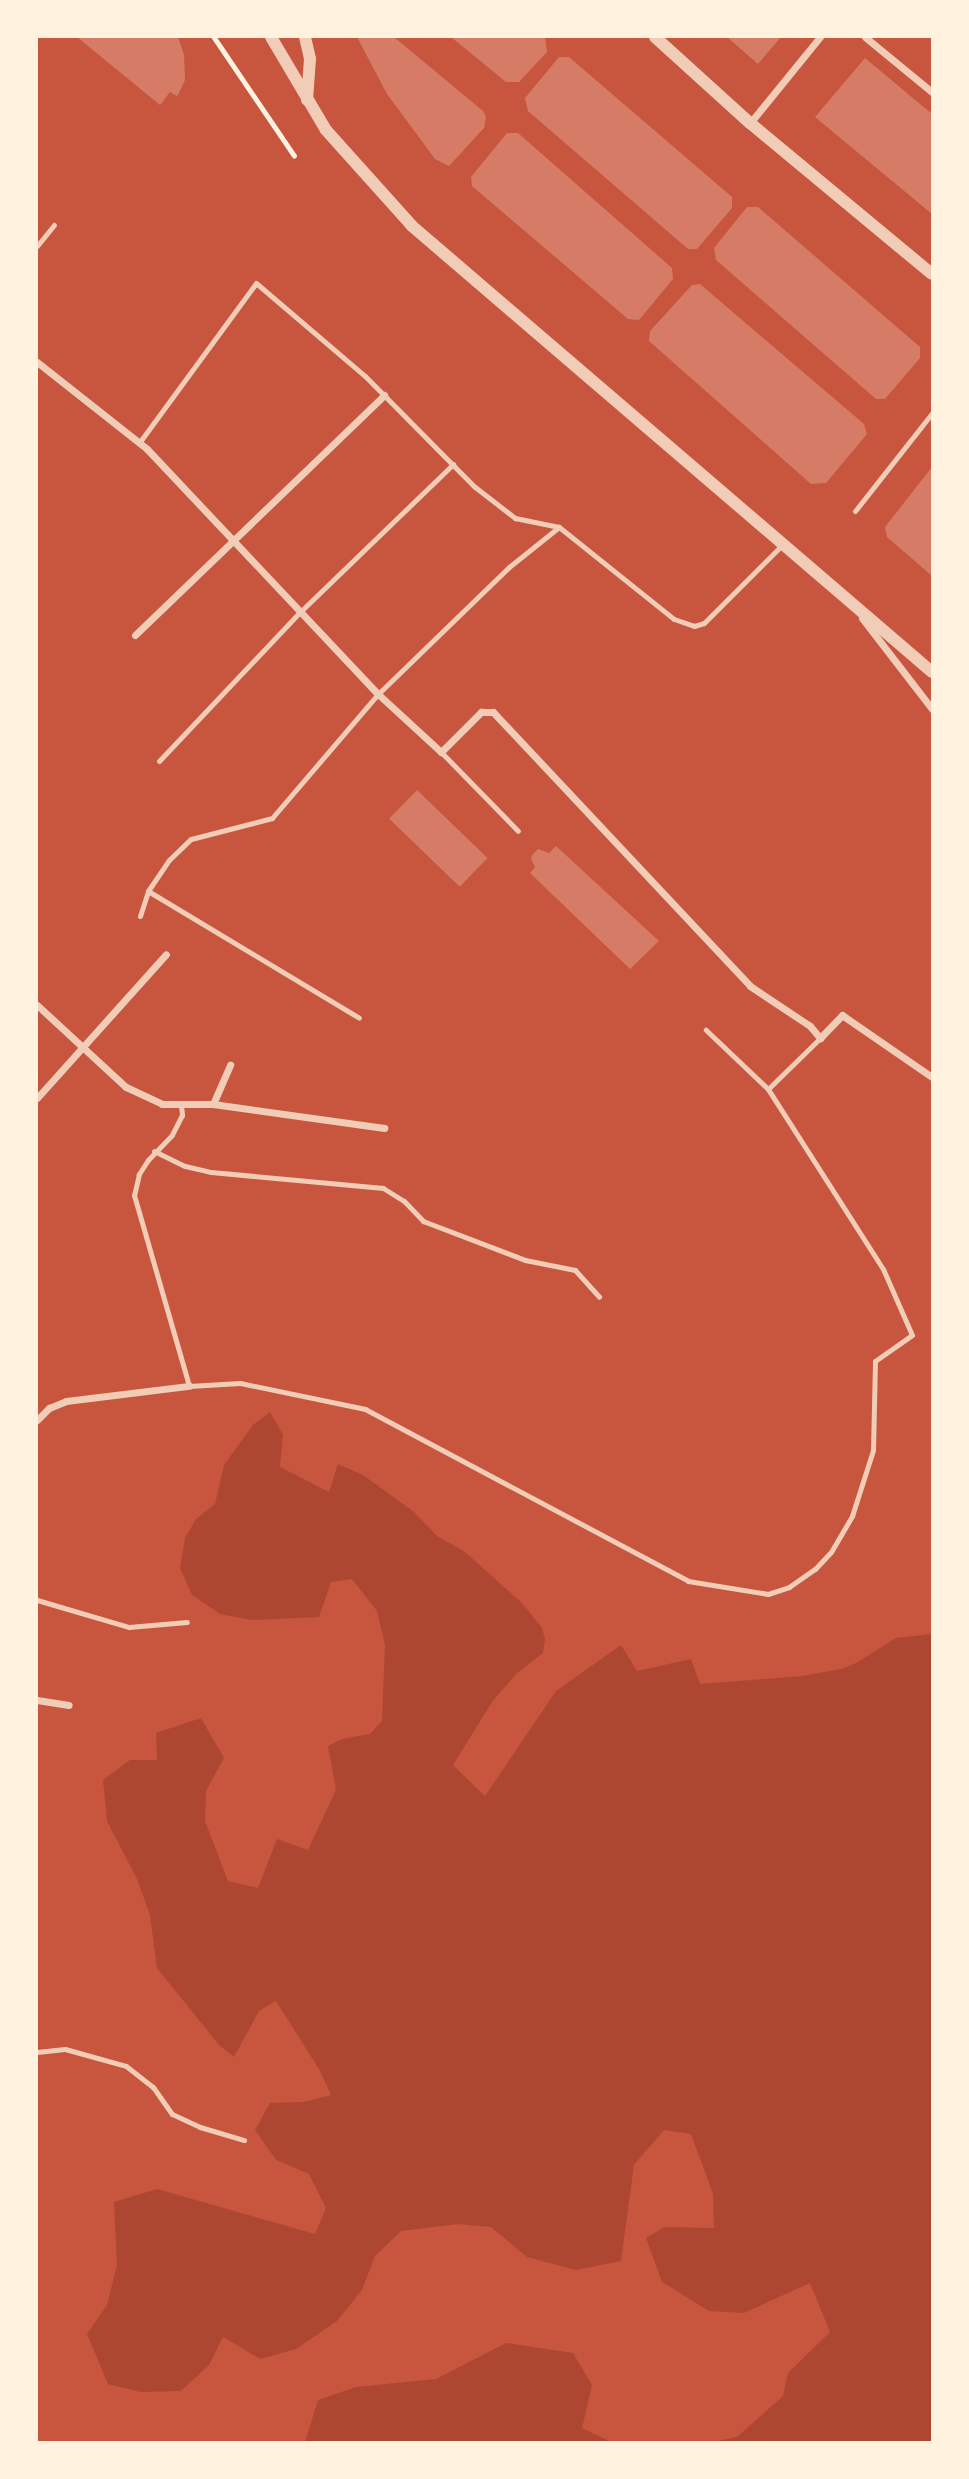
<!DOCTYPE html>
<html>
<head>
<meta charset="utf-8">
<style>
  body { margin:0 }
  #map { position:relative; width:969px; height:2479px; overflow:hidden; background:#c8553d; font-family:Merriweather,serif }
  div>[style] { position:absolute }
  .green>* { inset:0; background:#ae4732 }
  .building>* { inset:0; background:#d67c66; transform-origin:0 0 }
  .path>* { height:4.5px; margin:-2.25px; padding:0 2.25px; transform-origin:2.25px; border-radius:2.25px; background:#fff3e0 }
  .service>* { height:5px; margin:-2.5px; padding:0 2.5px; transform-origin:2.5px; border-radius:2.5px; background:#f1ccb7 }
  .minor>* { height:7px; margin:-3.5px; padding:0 3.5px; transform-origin:3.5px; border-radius:3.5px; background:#f1ccb7 }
  .tertiary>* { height:12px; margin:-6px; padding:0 6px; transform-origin:6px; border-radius:6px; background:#f1ccb7 }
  span { translate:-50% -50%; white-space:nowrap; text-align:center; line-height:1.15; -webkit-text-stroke:5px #fff3e0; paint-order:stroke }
  .frame { position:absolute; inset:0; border:38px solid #fff3e0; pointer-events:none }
</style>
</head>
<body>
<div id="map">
  <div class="green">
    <div style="clip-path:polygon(270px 1412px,283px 1435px,280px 1467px,329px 1492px,338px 1464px,363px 1475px,414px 1512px,437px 1536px,465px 1552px,522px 1603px,542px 1628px,545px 1639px,543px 1653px,516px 1674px,492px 1702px,453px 1765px,485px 1796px,556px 1691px,621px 1645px,637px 1671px,691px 1659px,700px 1684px,802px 1676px,841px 1669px,856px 1663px,896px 1638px,932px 1634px,932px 2442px,713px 2442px,737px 2437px,783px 2396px,788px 2373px,830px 2332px,810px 2283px,744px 2313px,709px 2311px,662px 2282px,646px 2238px,664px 2227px,714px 2228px,713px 2194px,691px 2134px,664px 2130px,634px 2165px,621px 2261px,576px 2270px,527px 2257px,491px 2227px,458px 2224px,401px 2231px,375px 2256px,362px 2290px,337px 2321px,296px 2349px,260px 2359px,223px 2337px,209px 2365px,181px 2391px,140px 2392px,108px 2384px,87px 2334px,107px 2305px,117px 2265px,114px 2202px,157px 2189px,315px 2234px,326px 2208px,309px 2174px,276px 2160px,255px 2130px,270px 2103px,303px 2102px,331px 2095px,319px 2069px,276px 2001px,259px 2011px,234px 2057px,219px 2045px,157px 1968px,150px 1915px,137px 1879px,107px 1821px,103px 1780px,130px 1760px,157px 1760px,156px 1733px,201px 1718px,224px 1758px,206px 1791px,205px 1821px,228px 1881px,258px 1888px,277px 1839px,308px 1850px,336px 1790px,328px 1746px,342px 1739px,370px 1734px,382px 1721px,385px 1645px,377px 1611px,352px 1579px,331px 1582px,319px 1617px,252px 1620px,220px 1614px,192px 1595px,180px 1568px,185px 1538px,196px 1519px,215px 1504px,224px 1465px,253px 1425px)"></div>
    <div style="clip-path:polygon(506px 2343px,573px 2353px,592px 2385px,582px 2428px,611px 2442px,305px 2442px,318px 2400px,356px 2387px,436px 2379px)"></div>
  </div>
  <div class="building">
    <div style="clip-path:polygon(77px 37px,178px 37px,184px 55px,185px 80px,179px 93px,177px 96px,170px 92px,160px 105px)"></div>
    <div style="clip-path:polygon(357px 37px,394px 37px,483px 111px,486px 117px,484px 128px,449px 166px,435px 159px,387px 94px)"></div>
    <div style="clip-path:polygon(451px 37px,545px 37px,547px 52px,519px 82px,506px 82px)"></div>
    <div style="clip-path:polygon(727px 37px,781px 37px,758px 64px)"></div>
    <div style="clip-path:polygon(559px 57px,569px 57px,732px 197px,732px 208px,697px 249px,688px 249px,528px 111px,525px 98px)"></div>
    <div style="clip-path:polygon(865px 58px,932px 114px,932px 214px,815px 117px)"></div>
    <div style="clip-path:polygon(507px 133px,518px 133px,672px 268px,673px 279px,639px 320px,628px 319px,472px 186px,471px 177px)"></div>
    <div style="clip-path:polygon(747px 207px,758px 207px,920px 347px,920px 358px,885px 399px,876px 399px,716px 260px,714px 248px)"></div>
    <div style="clip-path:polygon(700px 284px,864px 424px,867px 434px,826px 483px,811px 484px,649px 341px,650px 331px,692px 285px)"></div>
    <div style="clip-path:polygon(932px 467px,932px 576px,887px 537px,885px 527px)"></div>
    <div style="left:417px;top:790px;width:98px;height:40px;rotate:44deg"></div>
    <div style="clip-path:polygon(556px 846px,659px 941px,630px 969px,530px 873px,535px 867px,531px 859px,533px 854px,538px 849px,549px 853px)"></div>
  </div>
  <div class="path">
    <div style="left:214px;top:37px;width:143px;rotate:55.9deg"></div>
  </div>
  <div class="service">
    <div style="left:37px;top:246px;width:27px;rotate:-51deg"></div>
    <div style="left:139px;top:443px;width:198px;rotate:-53.8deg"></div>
    <div style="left:256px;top:283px;width:143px;rotate:40.5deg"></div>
    <div style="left:365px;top:376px;width:156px;rotate:45.3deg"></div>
    <div style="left:475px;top:487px;width:51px;rotate:37.8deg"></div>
    <div style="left:515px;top:518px;width:45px;rotate:11.6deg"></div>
    <div style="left:559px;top:527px;width:147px;rotate:38.7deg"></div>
    <div style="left:674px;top:619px;width:21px;rotate:19deg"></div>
    <div style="left:694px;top:626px;width:10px;rotate:-17deg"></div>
    <div style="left:704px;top:623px;width:110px;rotate:-45deg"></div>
    <div style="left:855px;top:511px;width:125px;rotate:-51.8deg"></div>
    <div style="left:441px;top:752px;width:110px;rotate:45.7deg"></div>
    <div style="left:159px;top:761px;width:205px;rotate:-46.6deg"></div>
    <div style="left:300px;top:612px;width:213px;rotate:-44deg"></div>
    <div style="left:148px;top:891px;width:246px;rotate:31deg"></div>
    <div style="left:140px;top:916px;width:26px;rotate:-72deg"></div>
    <div style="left:148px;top:891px;width:37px;rotate:-56deg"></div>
    <div style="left:169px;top:860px;width:30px;rotate:-44deg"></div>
    <div style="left:191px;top:839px;width:84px;rotate:-14.5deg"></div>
    <div style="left:272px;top:818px;width:163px;rotate:-49.5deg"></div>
    <div style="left:378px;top:694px;width:182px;rotate:-44.1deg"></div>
    <div style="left:509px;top:567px;width:64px;rotate:-38.7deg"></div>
    <div style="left:768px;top:1089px;width:73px;rotate:-44.4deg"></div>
    <div style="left:181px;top:1105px;width:10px;rotate:84deg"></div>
    <div style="left:182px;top:1115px;width:22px;rotate:117deg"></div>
    <div style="left:172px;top:1135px;width:35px;rotate:134deg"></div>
    <div style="left:148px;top:1160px;width:17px;rotate:123deg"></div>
    <div style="left:139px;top:1174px;width:22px;rotate:103deg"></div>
    <div style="left:134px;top:1195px;width:199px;rotate:73.9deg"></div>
    <div style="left:189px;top:1386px;width:51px;rotate:-3.4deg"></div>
    <div style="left:240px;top:1383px;width:128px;rotate:11.7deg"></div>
    <div style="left:365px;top:1409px;width:366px;rotate:28deg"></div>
    <div style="left:688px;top:1581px;width:81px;rotate:9.2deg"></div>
    <div style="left:768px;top:1594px;width:22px;rotate:-18deg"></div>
    <div style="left:789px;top:1587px;width:32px;rotate:-35deg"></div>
    <div style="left:815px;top:1569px;width:23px;rotate:-47deg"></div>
    <div style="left:831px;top:1552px;width:42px;rotate:-59.7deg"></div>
    <div style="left:852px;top:1516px;width:69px;rotate:-72.3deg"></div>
    <div style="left:873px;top:1450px;width:89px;rotate:-88.7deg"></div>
    <div style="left:875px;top:1361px;width:45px;rotate:-35.1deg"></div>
    <div style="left:912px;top:1335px;width:72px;rotate:-113.7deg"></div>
    <div style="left:883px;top:1269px;width:214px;rotate:-122.6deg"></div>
    <div style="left:768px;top:1089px;width:86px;rotate:-136.4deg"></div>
    <div style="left:154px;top:1151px;width:34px;rotate:26deg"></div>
    <div style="left:185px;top:1166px;width:27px;rotate:13deg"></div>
    <div style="left:211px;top:1172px;width:173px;rotate:5.3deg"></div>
    <div style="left:383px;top:1188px;width:25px;rotate:32deg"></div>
    <div style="left:404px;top:1201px;width:28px;rotate:46deg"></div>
    <div style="left:423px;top:1221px;width:109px;rotate:20.9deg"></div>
    <div style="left:525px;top:1260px;width:51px;rotate:11.3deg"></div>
    <div style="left:575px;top:1270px;width:36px;rotate:48deg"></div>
    <div style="left:37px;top:1600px;width:96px;rotate:16.4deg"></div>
    <div style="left:129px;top:1627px;width:58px;rotate:-4.9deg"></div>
    <div style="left:37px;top:2052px;width:28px;rotate:-6deg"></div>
    <div style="left:65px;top:2049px;width:63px;rotate:15.6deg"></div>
    <div style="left:126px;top:2066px;width:34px;rotate:38deg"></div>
    <div style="left:153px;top:2087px;width:33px;rotate:55deg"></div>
    <div style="left:172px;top:2114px;width:31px;rotate:25deg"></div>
    <div style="left:200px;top:2127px;width:46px;rotate:16.5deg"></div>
  </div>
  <div class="minor">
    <div style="left:865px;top:37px;width:87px;rotate:39.4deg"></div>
    <div style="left:750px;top:123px;width:111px;rotate:-50.9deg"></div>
    <div style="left:37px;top:362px;width:140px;rotate:38.3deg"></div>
    <div style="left:147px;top:449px;width:337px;rotate:46.7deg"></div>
    <div style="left:378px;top:694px;width:86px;rotate:42.6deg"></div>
    <div style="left:441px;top:752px;width:57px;rotate:-45deg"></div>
    <div style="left:481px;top:712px;width:12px"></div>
    <div style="left:493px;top:712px;width:376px;rotate:46.8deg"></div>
    <div style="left:750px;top:986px;width:72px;rotate:33.7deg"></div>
    <div style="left:810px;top:1026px;width:16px;rotate:50deg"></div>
    <div style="left:820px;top:1038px;width:32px;rotate:-46deg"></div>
    <div style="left:842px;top:1015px;width:109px;rotate:34.6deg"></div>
    <div style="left:862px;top:618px;width:115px;rotate:52.4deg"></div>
    <div style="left:135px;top:635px;width:346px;rotate:-43.9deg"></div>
    <div style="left:37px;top:1005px;width:121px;rotate:42.7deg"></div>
    <div style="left:126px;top:1087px;width:40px;rotate:25deg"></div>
    <div style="left:162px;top:1104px;width:51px"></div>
    <div style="left:213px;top:1104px;width:173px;rotate:8deg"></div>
    <div style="left:37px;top:1098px;width:193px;rotate:-48.1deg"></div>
    <div style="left:213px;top:1104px;width:43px;rotate:-66.4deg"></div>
    <div style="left:37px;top:1420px;width:17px;rotate:-45deg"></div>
    <div style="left:49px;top:1408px;width:18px;rotate:-22deg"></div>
    <div style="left:66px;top:1401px;width:124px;rotate:-7deg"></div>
    <div style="left:37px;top:1700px;width:32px;rotate:9deg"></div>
  </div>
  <div class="tertiary">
    <div style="left:271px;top:37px;width:108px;rotate:59.4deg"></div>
    <div style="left:326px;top:130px;width:129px;rotate:48.1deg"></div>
    <div style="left:412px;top:226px;width:685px;rotate:40.62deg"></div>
    <div style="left:305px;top:37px;width:23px;rotate:77deg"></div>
    <div style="left:310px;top:59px;width:41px;rotate:94.2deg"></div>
    <div style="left:655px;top:37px;width:128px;rotate:42.2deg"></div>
    <div style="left:750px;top:123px;width:236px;rotate:39.7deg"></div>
  </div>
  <div class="frame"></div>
</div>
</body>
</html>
